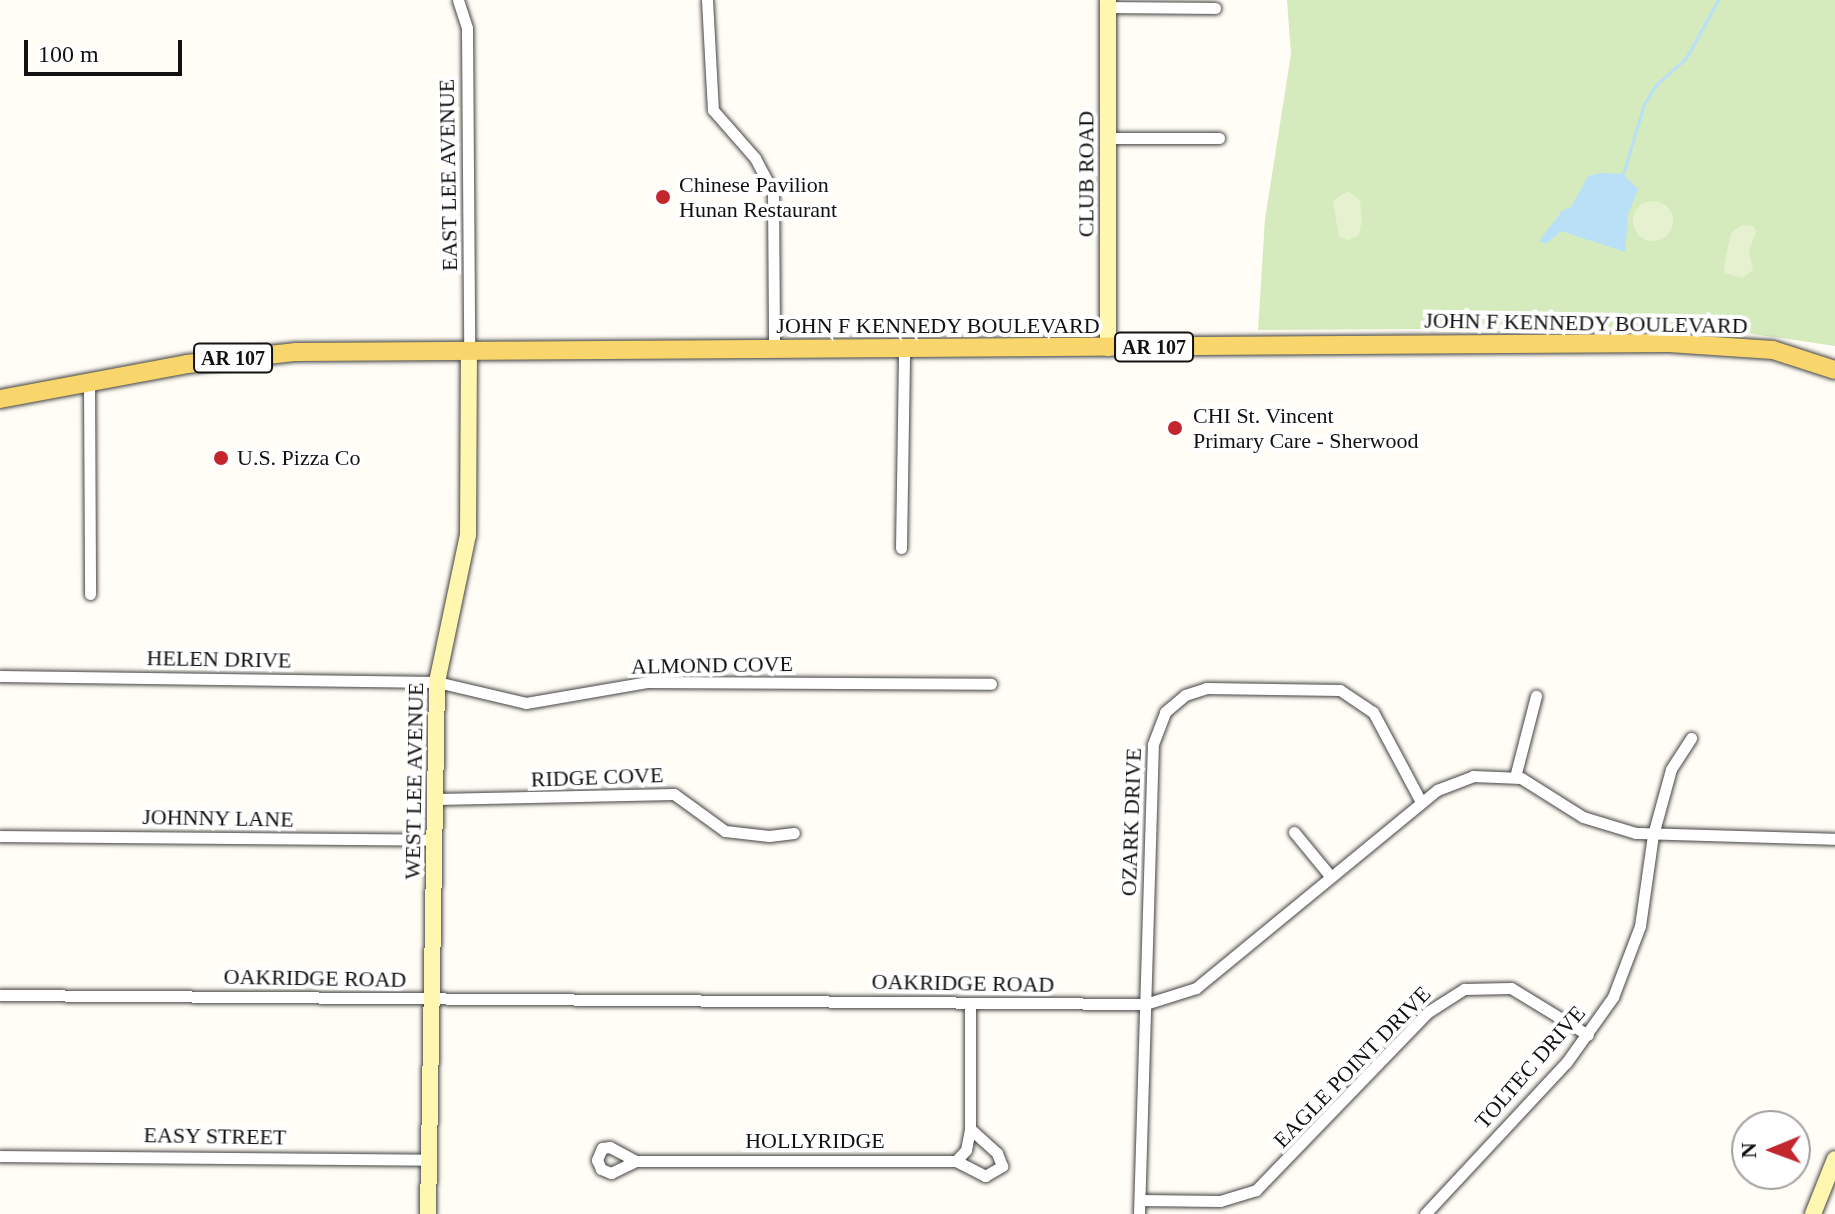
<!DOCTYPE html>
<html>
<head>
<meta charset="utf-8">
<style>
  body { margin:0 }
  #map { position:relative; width:1835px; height:1214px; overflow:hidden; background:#fffdf5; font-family:"Times New Roman",serif }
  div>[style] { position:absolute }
  .green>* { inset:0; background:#d5ebbd }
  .pitch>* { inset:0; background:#e6f2cf }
  .round { border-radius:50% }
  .water>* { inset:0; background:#b9e0f7 }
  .stream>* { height:3px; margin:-1.5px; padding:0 1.5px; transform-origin:1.5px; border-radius:1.5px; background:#b9e0f7 }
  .roads { filter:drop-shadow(0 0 2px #444) drop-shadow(0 0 2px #444) }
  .street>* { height:11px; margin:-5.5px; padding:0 5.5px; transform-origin:5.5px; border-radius:5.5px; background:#fff }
  .secondary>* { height:16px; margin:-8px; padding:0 8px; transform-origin:8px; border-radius:8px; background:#fff6b0 }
  .primary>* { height:18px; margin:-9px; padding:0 9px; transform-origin:9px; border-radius:9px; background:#f9d66b }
  .dots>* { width:22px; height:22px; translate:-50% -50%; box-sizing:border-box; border:4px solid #fff; border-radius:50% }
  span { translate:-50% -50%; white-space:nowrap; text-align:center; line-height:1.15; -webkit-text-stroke:8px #fff; paint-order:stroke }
  .shield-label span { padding:2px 6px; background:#fff; border:2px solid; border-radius:6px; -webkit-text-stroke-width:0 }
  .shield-label { font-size:20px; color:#111; font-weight:700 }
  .street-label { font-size:22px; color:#111 }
  .poi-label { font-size:22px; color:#111 }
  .left { translate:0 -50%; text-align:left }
  .north { position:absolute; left:1731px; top:1110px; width:80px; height:80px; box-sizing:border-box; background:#fff; border:2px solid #a0a0a0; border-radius:50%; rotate:269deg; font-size:22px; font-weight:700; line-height:32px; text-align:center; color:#111 }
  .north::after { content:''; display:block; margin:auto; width:28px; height:36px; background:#c4262e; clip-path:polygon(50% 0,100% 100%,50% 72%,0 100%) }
  .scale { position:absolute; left:24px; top:40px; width:158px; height:36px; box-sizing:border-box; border:4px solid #111; border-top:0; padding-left:10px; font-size:24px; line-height:28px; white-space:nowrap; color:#111; -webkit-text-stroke:6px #fff; paint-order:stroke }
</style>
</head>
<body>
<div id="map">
  <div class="green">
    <div style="clip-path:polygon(1287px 0,1835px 0,1835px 346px,1706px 327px,1258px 330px,1265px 219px,1291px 54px)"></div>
  </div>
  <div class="pitch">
    <div style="clip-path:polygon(1348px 191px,1360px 200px,1362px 218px,1359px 235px,1349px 240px,1339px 237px,1333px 201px)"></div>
    <div class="round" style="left:1633px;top:201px;width:40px;height:40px"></div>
    <div style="clip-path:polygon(1742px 225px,1754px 226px,1756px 232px,1749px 251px,1753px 270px,1742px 278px,1725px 273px,1724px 265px,1731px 233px)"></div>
  </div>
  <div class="water">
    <div style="clip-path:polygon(1600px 173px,1623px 174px,1638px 189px,1628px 215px,1625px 252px,1561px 231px,1546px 244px,1539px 241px,1562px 211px,1571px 207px,1588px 176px)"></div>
  </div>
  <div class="stream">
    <div style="left:1623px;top:174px;width:73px;rotate:-73.3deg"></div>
    <div style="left:1644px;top:104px;width:22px;rotate:-58deg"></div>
    <div style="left:1656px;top:85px;width:40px;rotate:-42deg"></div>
    <div style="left:1686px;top:58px;width:66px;rotate:-61.1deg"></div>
  </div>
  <div class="roads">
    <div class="street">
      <div style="left:458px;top:0;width:29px;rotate:72deg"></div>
      <div style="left:467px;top:28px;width:323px;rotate:89.6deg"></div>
      <div style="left:707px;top:0;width:110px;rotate:86.9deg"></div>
      <div style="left:713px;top:110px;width:64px;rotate:48.8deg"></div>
      <div style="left:755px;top:158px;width:38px;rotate:62deg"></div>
      <div style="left:773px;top:192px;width:159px;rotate:89.6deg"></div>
      <div style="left:1108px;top:7px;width:107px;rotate:0.5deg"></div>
      <div style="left:1108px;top:138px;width:111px"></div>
      <div style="left:89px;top:382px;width:212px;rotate:89.7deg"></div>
      <div style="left:901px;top:548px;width:197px;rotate:-89.1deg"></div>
      <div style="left:0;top:676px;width:437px;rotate:0.8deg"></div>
      <div style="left:437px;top:682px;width:91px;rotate:13.3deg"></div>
      <div style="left:526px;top:703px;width:124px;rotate:-9.8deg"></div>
      <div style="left:648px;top:682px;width:343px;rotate:0.3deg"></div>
      <div style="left:1515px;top:777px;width:84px;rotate:-75.5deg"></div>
      <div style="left:436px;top:799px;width:238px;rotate:-1.2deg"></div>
      <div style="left:674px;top:794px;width:63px;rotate:36deg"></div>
      <div style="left:725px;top:831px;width:44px;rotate:6.5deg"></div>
      <div style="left:769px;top:836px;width:25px;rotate:-7deg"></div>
      <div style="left:1294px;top:832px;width:58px;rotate:50.6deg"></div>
      <div style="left:0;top:836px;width:435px;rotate:0.5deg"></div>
      <div style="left:0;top:995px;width:1145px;rotate:0.45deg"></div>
      <div style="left:1145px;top:1004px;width:53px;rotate:-17.4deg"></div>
      <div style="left:1196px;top:988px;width:312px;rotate:-39.4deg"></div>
      <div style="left:1437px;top:790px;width:39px;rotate:-21deg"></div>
      <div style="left:1473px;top:776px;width:48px;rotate:2.4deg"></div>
      <div style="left:1521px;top:778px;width:73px;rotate:32.2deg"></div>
      <div style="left:1583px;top:817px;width:55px;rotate:16.8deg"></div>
      <div style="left:1636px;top:833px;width:199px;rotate:1.7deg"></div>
      <div style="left:0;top:1156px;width:429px;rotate:0.5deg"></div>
      <div style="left:636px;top:1161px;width:30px;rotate:-152deg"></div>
      <div style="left:610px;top:1147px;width:8px;rotate:173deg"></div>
      <div style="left:602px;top:1148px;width:13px;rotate:113deg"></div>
      <div style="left:597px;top:1160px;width:10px;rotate:66deg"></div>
      <div style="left:601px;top:1169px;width:11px;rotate:22deg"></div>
      <div style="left:611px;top:1173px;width:28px;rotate:-26deg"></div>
      <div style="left:636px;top:1161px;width:320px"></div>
      <div style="left:956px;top:1161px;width:15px;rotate:-48deg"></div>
      <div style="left:966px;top:1150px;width:21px;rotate:-79deg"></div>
      <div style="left:956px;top:1161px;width:33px;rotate:27deg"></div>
      <div style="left:985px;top:1176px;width:20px;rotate:-30deg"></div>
      <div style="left:1002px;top:1166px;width:14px;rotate:-111deg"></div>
      <div style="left:997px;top:1153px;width:36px;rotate:-138deg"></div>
      <div style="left:970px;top:1129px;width:126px;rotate:-90deg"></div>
      <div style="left:1140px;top:1200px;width:80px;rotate:0.7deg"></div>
      <div style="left:1220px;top:1201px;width:38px;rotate:-17deg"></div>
      <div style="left:1256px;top:1190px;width:248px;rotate:-46deg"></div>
      <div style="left:1428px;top:1012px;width:43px;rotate:-32.6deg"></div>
      <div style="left:1464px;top:989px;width:47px;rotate:-1.2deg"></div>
      <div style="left:1511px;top:988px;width:90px;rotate:31.4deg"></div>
      <div style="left:1139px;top:1214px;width:470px;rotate:-88.3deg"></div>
      <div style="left:1153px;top:744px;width:34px;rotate:-69deg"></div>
      <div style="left:1165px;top:712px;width:26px;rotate:-40deg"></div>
      <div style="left:1185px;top:695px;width:22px;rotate:-18deg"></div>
      <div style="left:1206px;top:688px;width:134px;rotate:0.9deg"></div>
      <div style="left:1340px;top:690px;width:40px;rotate:34deg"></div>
      <div style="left:1373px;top:712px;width:102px;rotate:61.9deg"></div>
      <div style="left:1425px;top:1214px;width:207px;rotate:-47deg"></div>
      <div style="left:1566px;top:1063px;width:81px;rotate:-54.5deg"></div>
      <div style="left:1613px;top:997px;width:76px;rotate:-69.2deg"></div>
      <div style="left:1640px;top:926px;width:92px;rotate:-81.9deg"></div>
      <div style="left:1653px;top:835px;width:68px;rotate:-74.7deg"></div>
      <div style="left:1671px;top:769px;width:37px;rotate:-57deg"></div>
    </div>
    <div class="secondary">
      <div style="left:1108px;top:348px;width:348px;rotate:-90deg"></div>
      <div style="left:428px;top:1214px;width:532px;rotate:-89.03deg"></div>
      <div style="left:437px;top:682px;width:150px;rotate:-78.1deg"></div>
      <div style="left:468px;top:535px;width:184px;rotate:-89.7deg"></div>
      <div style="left:1813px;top:1214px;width:59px;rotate:-68.2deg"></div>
    </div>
    <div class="primary">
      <div style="left:0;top:399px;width:190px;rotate:-10.6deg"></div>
      <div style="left:187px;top:364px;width:110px;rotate:-6.3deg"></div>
      <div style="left:296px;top:352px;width:1373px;rotate:-0.38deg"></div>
      <div style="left:1669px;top:343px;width:104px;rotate:3.9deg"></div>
      <div style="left:1773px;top:350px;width:65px;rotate:17.9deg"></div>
    </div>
  </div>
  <div class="dots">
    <div style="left:663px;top:197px;background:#c4262e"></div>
    <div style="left:1175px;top:428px;background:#c4262e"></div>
    <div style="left:221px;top:458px;background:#c4262e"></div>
  </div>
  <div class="shield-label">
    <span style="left:1154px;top:347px">AR 107</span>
    <span style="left:233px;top:358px">AR 107</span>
  </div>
  <div class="street-label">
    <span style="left:1086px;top:174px;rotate:-90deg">CLUB ROAD</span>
    <span style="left:448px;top:175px;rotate:-91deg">EAST LEE AVENUE</span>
    <span style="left:1586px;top:323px;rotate:1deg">JOHN F KENNEDY BOULEVARD</span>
    <span style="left:938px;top:326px">JOHN F KENNEDY BOULEVARD</span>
    <span style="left:219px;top:659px;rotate:1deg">HELEN DRIVE</span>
    <span style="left:712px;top:665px;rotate:-1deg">ALMOND COVE</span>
    <span style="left:597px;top:777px;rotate:-2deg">RIDGE COVE</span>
    <span style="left:414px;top:781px;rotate:-89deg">WEST LEE AVENUE</span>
    <span style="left:218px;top:818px;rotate:1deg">JOHNNY LANE</span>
    <span style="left:1131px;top:822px;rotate:-88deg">OZARK DRIVE</span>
    <span style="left:315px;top:978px;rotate:1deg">OAKRIDGE ROAD</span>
    <span style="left:963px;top:983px;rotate:1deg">OAKRIDGE ROAD</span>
    <span style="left:1352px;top:1067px;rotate:-46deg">EAGLE POINT DRIVE</span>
    <span style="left:1530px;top:1067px;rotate:-49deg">TOLTEC DRIVE</span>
    <span style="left:215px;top:1136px;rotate:1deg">EASY STREET</span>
    <span style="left:815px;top:1141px">HOLLYRIDGE</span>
  </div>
  <div class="poi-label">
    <span class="left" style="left:679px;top:197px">Chinese Pavilion<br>Hunan Restaurant</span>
    <span class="left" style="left:1193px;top:428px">CHI St. Vincent<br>Primary Care - Sherwood</span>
    <span class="left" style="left:237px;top:458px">U.S. Pizza Co</span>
  </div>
  <div class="north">N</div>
  <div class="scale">100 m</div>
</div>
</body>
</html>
